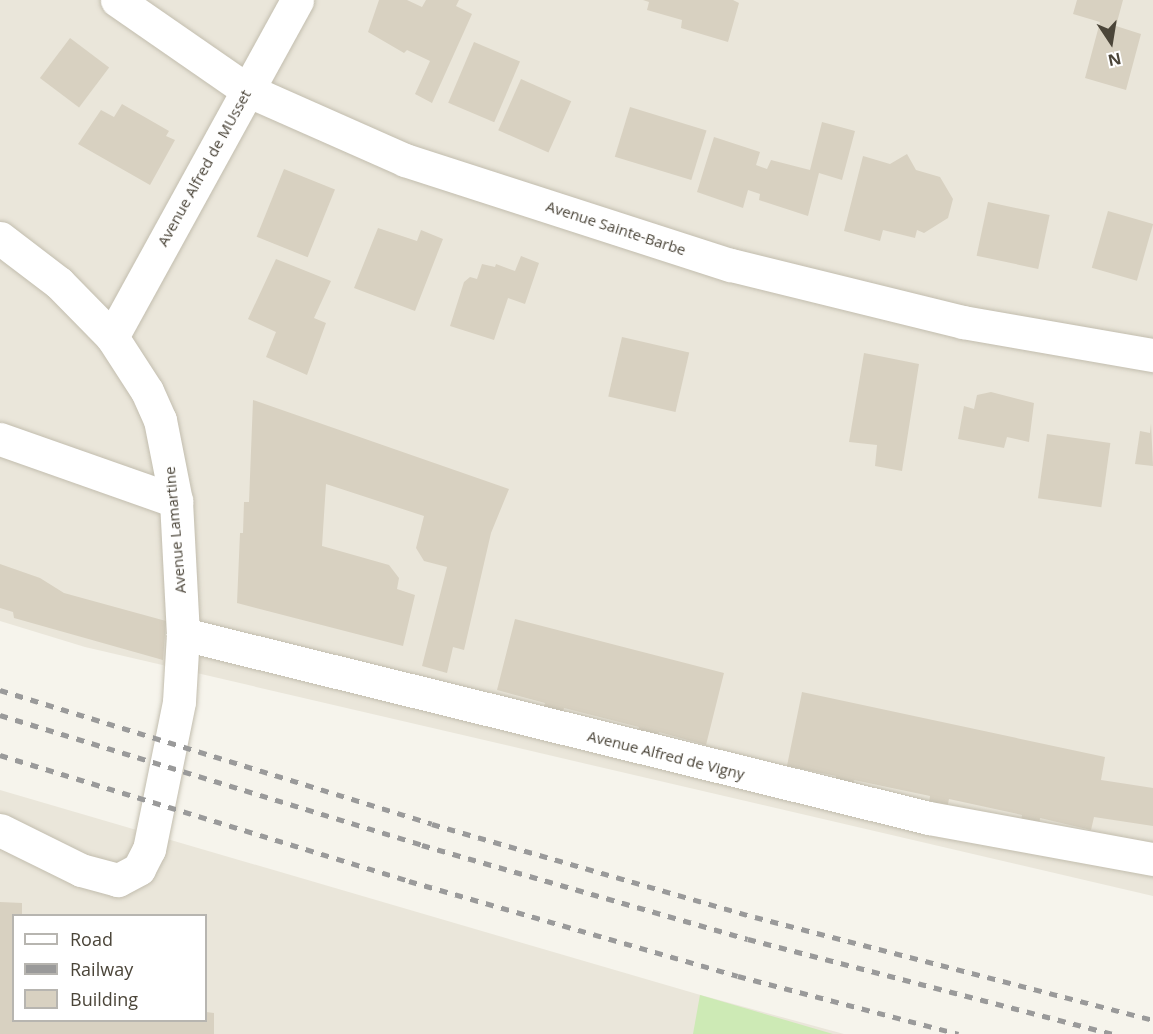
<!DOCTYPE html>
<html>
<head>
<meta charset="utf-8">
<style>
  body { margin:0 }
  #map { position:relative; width:1153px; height:1034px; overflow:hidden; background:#f6f4ec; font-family:"Open Sans",sans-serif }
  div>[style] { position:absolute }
  .residential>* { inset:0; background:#eae6da }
  .green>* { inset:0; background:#cdeab5 }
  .building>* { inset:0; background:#d8d1c1; transform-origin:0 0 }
  .roads { filter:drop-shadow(0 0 2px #c2bdae) drop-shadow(0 0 2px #c2bdae) }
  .street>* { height:33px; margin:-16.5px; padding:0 16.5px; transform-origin:16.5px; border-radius:16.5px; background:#fff }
  .rail>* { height:4.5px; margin-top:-2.25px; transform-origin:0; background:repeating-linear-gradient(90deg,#9a9a9a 0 8px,transparent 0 16px) }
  span { translate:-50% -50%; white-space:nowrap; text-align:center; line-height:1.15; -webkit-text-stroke:4.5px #fff; paint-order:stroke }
  .street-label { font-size:15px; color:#4b4539 }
  .legend { position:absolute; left:12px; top:914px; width:195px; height:108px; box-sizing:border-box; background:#fff; border:2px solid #b7b5b0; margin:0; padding:8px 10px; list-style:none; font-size:18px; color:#4b4539 }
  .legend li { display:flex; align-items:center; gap:12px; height:30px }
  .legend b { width:30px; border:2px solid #b7b5b0 }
  .north { position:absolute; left:1081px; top:12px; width:60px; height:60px; -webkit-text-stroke:4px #fff; paint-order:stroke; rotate:168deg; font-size:16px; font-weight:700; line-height:24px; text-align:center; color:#4b4539 }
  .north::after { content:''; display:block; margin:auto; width:21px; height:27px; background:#4b4539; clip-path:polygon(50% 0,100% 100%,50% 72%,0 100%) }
</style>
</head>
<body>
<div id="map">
  <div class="residential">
    <div style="clip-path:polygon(0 0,1153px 0,1153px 896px,85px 647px,0 621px)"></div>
    <div style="clip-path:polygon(evenodd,0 790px,697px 994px,844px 1034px,0 1034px,0 790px,14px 916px,206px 916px,206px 1020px,14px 1020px,14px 916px)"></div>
  </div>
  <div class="green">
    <div style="clip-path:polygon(700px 995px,833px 1034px,693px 1034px)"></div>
  </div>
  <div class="building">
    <div style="clip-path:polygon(379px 0,407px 0,422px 7px,426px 0,459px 0,456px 6px,472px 14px,432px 103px,415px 94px,430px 61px,407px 50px,404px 53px,368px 32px)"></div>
    <div style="clip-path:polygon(643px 0,733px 0,739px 3px,728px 42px,681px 28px,682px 20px,647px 10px,649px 2px)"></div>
    <div style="clip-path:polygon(1077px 0,1123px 0,1116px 26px,1141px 34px,1126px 90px,1085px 78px,1100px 22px,1073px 14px)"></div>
    <div style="left:70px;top:38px;width:49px;height:50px;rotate:37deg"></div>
    <div style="left:474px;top:42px;width:50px;height:66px;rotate:23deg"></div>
    <div style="left:521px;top:79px;width:55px;height:56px;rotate:24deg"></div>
    <div style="clip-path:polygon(122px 104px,169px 131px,166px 136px,175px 140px,150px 185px,78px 144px,101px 110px,114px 117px)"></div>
    <div style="left:630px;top:107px;width:80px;height:52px;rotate:17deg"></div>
    <div style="clip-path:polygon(822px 122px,855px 131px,842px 180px,819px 173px,808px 216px,759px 200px,760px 194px,748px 190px,743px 208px,697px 192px,714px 137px,760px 152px,756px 165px,767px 169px,771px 160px,810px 170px)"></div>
    <div style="clip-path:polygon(907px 154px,916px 170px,940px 177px,953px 199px,948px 218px,924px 233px,917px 230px,915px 238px,883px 230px,880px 241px,844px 231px,863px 156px,890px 164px)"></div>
    <div style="left:284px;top:169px;width:55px;height:73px;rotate:22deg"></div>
    <div style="left:988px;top:202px;width:63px;height:55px;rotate:12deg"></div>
    <div style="left:1108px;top:211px;width:47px;height:59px;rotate:16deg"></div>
    <div style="clip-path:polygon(378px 228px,417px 241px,421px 230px,443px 239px,415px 311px,354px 288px)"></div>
    <div style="clip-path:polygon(521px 256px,539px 263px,525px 304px,508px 298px,494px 340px,450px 326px,464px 282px,470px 277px,477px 279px,482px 264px,495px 267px,496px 264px,515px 271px)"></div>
    <div style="clip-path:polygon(276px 259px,331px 281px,314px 318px,326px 323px,307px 375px,266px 357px,276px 332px,248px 319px)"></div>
    <div style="left:622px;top:337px;width:69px;height:61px;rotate:13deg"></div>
    <div style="clip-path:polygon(864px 353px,919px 364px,902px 471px,875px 466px,877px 445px,849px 442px)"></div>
    <div style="clip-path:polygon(991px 392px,1034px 403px,1029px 442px,1007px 437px,1004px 448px,958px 439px,964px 406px,974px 409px,977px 395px)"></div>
    <div style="clip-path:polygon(253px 400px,509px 489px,491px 533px,464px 650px,453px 647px,447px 673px,422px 666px,447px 567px,424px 561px,416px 548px,424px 516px,326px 484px,322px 546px,389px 565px,399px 578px,397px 589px,415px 595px,403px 646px,237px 603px,240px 533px,243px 533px,244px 502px,249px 502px)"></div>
    <div style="clip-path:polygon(1151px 423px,1153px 466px,1135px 464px,1140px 431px,1150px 433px)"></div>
    <div style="left:1047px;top:434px;width:64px;height:65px;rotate:8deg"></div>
    <div style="clip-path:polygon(0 564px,40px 578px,64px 593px,166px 621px,163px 660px,14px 618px,13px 612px,0 608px)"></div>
    <div style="clip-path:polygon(515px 619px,724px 673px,706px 745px,659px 732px,656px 741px,637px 736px,639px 727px,564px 708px,562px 716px,543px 711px,545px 703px,497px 690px)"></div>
    <div style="clip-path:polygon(802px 692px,1105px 757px,1101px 780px,1153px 788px,1153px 826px,1094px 817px,1091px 830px,1040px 818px,1039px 826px,1021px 822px,1022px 815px,949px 799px,947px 808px,929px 804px,930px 796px,854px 780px,853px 788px,834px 784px,836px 776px,787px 766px)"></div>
    <div style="clip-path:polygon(0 902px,22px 903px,22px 915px,14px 915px,14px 1020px,206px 1020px,206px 1012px,214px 1013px,214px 1034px,0 1034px)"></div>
  </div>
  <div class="roads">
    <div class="street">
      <div style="left:117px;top:0;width:158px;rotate:34.7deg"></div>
      <div style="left:247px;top:90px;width:173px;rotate:23.9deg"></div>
      <div style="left:405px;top:160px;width:342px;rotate:17.9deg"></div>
      <div style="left:731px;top:265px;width:239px;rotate:13.8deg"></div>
      <div style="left:963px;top:322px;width:193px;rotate:9.9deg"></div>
      <div style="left:0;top:238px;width:74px;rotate:37.3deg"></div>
      <div style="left:59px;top:283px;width:76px;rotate:45.5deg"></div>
      <div style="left:112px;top:337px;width:64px;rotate:57.1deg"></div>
      <div style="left:147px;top:391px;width:32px;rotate:66deg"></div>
      <div style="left:160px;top:420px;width:83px;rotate:78.8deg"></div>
      <div style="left:176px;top:501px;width:133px;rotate:87deg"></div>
      <div style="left:183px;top:634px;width:68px;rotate:93.4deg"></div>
      <div style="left:179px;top:702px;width:150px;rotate:101.5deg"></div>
      <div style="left:149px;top:849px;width:22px;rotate:117deg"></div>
      <div style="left:139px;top:869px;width:24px;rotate:152deg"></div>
      <div style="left:118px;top:880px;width:38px;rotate:-165deg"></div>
      <div style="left:81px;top:870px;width:90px;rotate:-153.7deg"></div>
      <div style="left:112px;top:337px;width:384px;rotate:-61.2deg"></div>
      <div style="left:0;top:439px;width:187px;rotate:19.4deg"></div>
      <div style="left:183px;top:634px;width:768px;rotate:13.86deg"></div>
      <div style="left:929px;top:818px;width:228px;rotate:10.4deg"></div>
    </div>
  </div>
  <div class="rail">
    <div style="left:0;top:690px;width:452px;rotate:17.2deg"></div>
    <div style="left:432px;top:824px;width:336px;rotate:16.1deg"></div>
    <div style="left:755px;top:917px;width:411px;rotate:14.5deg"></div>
    <div style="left:0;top:715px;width:442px;rotate:17.1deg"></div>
    <div style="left:422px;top:845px;width:339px;rotate:16.1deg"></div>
    <div style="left:748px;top:939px;width:376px;rotate:14.6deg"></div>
    <div style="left:0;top:755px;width:428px;rotate:17.1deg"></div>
    <div style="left:409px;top:881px;width:342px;rotate:16.1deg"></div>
    <div style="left:738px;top:976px;width:228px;rotate:14.7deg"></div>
  </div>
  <div class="street-label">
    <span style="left:204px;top:168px;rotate:-61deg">Avenue Alfred de MUsset</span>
    <span style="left:616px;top:228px;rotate:18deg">Avenue Sainte-Barbe</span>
    <span style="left:175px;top:530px;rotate:-95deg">Avenue Lamartine</span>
    <span style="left:666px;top:755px;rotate:14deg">Avenue Alfred de Vigny</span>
  </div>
  <ul class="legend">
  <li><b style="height:8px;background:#fff"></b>Road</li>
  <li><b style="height:8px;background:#9a9a9a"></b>Railway</li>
  <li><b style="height:16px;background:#d8d1c1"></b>Building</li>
  </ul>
  <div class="north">N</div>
</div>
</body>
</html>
